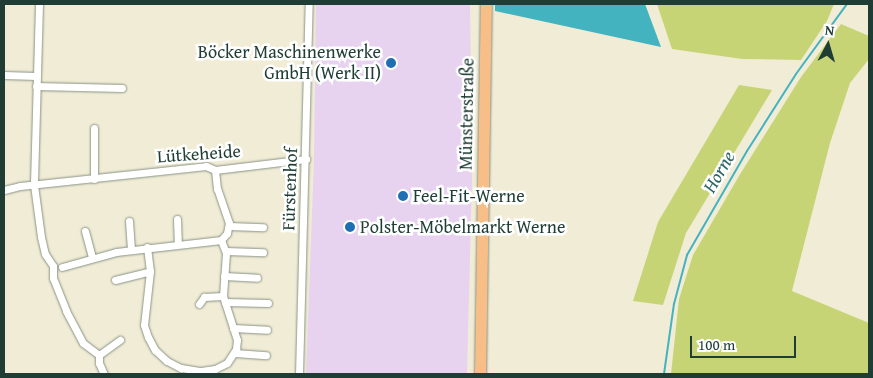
<!DOCTYPE html>
<html>
<head>
<meta charset="utf-8">
<style>
  body { margin:0 }
  #map { position:relative; width:873px; height:378px; overflow:hidden; background:#f1ecd6; font-family:"Gentium Book Plus",serif }
  div>[style] { position:absolute }
  .built>* { inset:0; background:#e7d2ef }
  .green>* { inset:0; background:#c7d476 }
  .water>* { inset:0; background:#44b3c0 }
  .stream>* { height:2px; margin:-1px; padding:0 1px; transform-origin:1px; border-radius:1px; background:#44b3c0 }
  .roads { filter:drop-shadow(0 0 1px #889485) drop-shadow(0 0 1px #889485) }
  .street>* { height:7px; margin:-3.5px; padding:0 3.5px; transform-origin:3.5px; border-radius:3.5px; background:#fff }
  .primary>* { height:11px; margin:-5.5px; padding:0 5.5px; transform-origin:5.5px; border-radius:5.5px; background:#f7be88 }
  .dots>* { width:14px; height:14px; translate:-50% -50%; box-sizing:border-box; border:2px solid #fff; border-radius:50% }
  span { translate:-50% -50%; white-space:nowrap; text-align:center; line-height:1.15; -webkit-text-stroke:5px #fff; paint-order:stroke }
  .poi-label { font-size:18px; color:#1f3d34 }
  .right { translate:-100% -50%; text-align:right }
  .left { translate:0 -50%; text-align:left }
  .street-label { font-size:18px; color:#1f3d34 }
  .water-label { font-size:19px; color:#2c6665; font-style:italic }
  .frame { position:absolute; inset:0; border:5px solid #1f3d34; pointer-events:none }
  .north { position:absolute; left:803px; top:20px; width:50px; height:50px; -webkit-text-stroke:4px #fff; paint-order:stroke; rotate:6deg; font-size:14px; font-weight:700; line-height:20px; text-align:center; color:#1f3d34 }
  .north::after { content:''; display:block; margin:auto; width:18px; height:22px; background:#1f3d34; clip-path:polygon(50% 0,100% 100%,50% 72%,0 100%) }
  .scale { position:absolute; left:690px; top:336px; width:106px; height:22px; box-sizing:border-box; border:2px solid #1f3d34; border-top:0; padding-left:6px; font-size:15px; line-height:18px; white-space:nowrap; color:#1f3d34; -webkit-text-stroke:4px #fff; paint-order:stroke }
</style>
</head>
<body>
<div id="map">
  <div class="built">
    <div style="clip-path:polygon(316px 4px,470px 4px,472px 178px,467px 374px,306px 374px,314px 160px)"></div>
  </div>
  <div class="green">
    <div style="clip-path:polygon(657px 4px,834px 4px,827px 21px,801px 60px,742px 59px,672px 49px)"></div>
    <div style="clip-path:polygon(841px 24px,869px 36px,869px 59px,850px 83px,830px 143px,792px 291px,869px 323px,869px 374px,671px 374px,679px 299px,693px 255px,739px 176px,801px 77px)"></div>
    <div style="clip-path:polygon(739px 85px,772px 90px,686px 233px,663px 305px,633px 301px,658px 222px)"></div>
  </div>
  <div class="water">
    <div style="clip-path:polygon(495px 4px,645px 4px,661px 47px,495px 11px)"></div>
  </div>
  <div class="stream">
    <div style="left:664px;top:374px;width:71px;rotate:-81.9deg"></div>
    <div style="left:674px;top:304px;width:51px;rotate:-75.1deg"></div>
    <div style="left:687px;top:255px;width:120px;rotate:-60deg"></div>
    <div style="left:747px;top:151px;width:91px;rotate:-57.5deg"></div>
    <div style="left:796px;top:74px;width:87px;rotate:-53.9deg"></div>
  </div>
  <div class="roads">
    <div class="street">
      <div style="left:39px;top:4px;width:181px;rotate:91.6deg"></div>
      <div style="left:34px;top:185px;width:52px;rotate:82.3deg"></div>
      <div style="left:41px;top:237px;width:17px;rotate:77deg"></div>
      <div style="left:45px;top:254px;width:14px;rotate:56deg"></div>
      <div style="left:53px;top:266px;width:12px;rotate:90deg"></div>
      <div style="left:53px;top:278px;width:35px;rotate:68deg"></div>
      <div style="left:66px;top:311px;width:36px;rotate:62deg"></div>
      <div style="left:83px;top:343px;width:20px;rotate:37deg"></div>
      <div style="left:99px;top:355px;width:8px;rotate:90deg"></div>
      <div style="left:99px;top:363px;width:12px;rotate:66deg"></div>
      <div style="left:4px;top:75px;width:32px;rotate:2deg"></div>
      <div style="left:36px;top:86px;width:86px;rotate:1.3deg"></div>
      <div style="left:94px;top:179px;width:51px;rotate:-90deg"></div>
      <div style="left:4px;top:190px;width:16px;rotate:-14deg"></div>
      <div style="left:20px;top:186px;width:187px;rotate:-6.1deg"></div>
      <div style="left:206px;top:166px;width:10px;rotate:24deg"></div>
      <div style="left:215px;top:170px;width:92px;rotate:-6.9deg"></div>
      <div style="left:177px;top:219px;width:24px;rotate:88deg"></div>
      <div style="left:129px;top:221px;width:28px;rotate:86deg"></div>
      <div style="left:229px;top:226px;width:34px;rotate:2deg"></div>
      <div style="left:85px;top:231px;width:27px;rotate:75deg"></div>
      <div style="left:147px;top:247px;width:24px;rotate:83deg"></div>
      <div style="left:150px;top:271px;width:54px;rotate:96.3deg"></div>
      <div style="left:144px;top:325px;width:13px;rotate:72deg"></div>
      <div style="left:148px;top:337px;width:15px;rotate:62deg"></div>
      <div style="left:155px;top:350px;width:16px;rotate:43deg"></div>
      <div style="left:167px;top:361px;width:16px;rotate:27deg"></div>
      <div style="left:181px;top:368px;width:20px;rotate:9deg"></div>
      <div style="left:201px;top:371px;width:14px;rotate:-8deg"></div>
      <div style="left:215px;top:369px;width:13px;rotate:-27deg"></div>
      <div style="left:227px;top:363px;width:17px;rotate:-57deg"></div>
      <div style="left:236px;top:349px;width:9px;rotate:-84deg"></div>
      <div style="left:237px;top:340px;width:46px;rotate:-107.7deg"></div>
      <div style="left:223px;top:296px;width:43px;rotate:-86deg"></div>
      <div style="left:226px;top:253px;width:14px;rotate:-111deg"></div>
      <div style="left:226px;top:251px;width:37px;rotate:2deg"></div>
      <div style="left:62px;top:267px;width:56px;rotate:-15.5deg"></div>
      <div style="left:116px;top:252px;width:106px;rotate:-6.5deg"></div>
      <div style="left:221px;top:240px;width:9px;rotate:-49deg"></div>
      <div style="left:227px;top:233px;width:10px;rotate:-79deg"></div>
      <div style="left:229px;top:223px;width:36px;rotate:-109deg"></div>
      <div style="left:217px;top:189px;width:19px;rotate:-96deg"></div>
      <div style="left:224px;top:276px;width:33px;rotate:3deg"></div>
      <div style="left:115px;top:280px;width:36px;rotate:-14deg"></div>
      <div style="left:225px;top:302px;width:43px;rotate:1.3deg"></div>
      <div style="left:199px;top:304px;width:9px;rotate:-54deg"></div>
      <div style="left:204px;top:297px;width:19px;rotate:-3deg"></div>
      <div style="left:233px;top:328px;width:34px;rotate:3deg"></div>
      <div style="left:235px;top:353px;width:31px;rotate:4deg"></div>
      <div style="left:99px;top:355px;width:26px;rotate:-36deg"></div>
      <div style="left:299px;top:374px;width:370px;rotate:-88.5deg"></div>
    </div>
    <div class="primary">
      <div style="left:480px;top:374px;width:370px;rotate:-89.1deg"></div>
    </div>
  </div>
  <div class="dots">
    <div style="left:391px;top:63px;background:#1f6fb2"></div>
    <div style="left:403px;top:196px;background:#1f6fb2"></div>
    <div style="left:350px;top:227px;background:#1f6fb2"></div>
  </div>
  <div class="poi-label">
    <span class="right" style="left:381px;top:63px">Böcker Maschinenwerke<br>GmbH (Werk II)</span>
    <span class="left" style="left:413px;top:196px">Feel-Fit-Werne</span>
    <span class="left" style="left:360px;top:227px">Polster-Möbelmarkt Werne</span>
  </div>
  <div class="street-label">
    <span style="left:467px;top:114px;rotate:-89deg">Münsterstraße</span>
    <span style="left:199px;top:154px;rotate:-4deg">Lütkeheide</span>
    <span style="left:290px;top:189px;rotate:-88deg">Fürstenhof</span>
  </div>
  <div class="water-label">
    <span style="left:719px;top:172px;rotate:-60deg">Horne</span>
  </div>
  <div class="frame"></div>
  <div class="north">N</div>
  <div class="scale">100 m</div>
</div>
</body>
</html>
